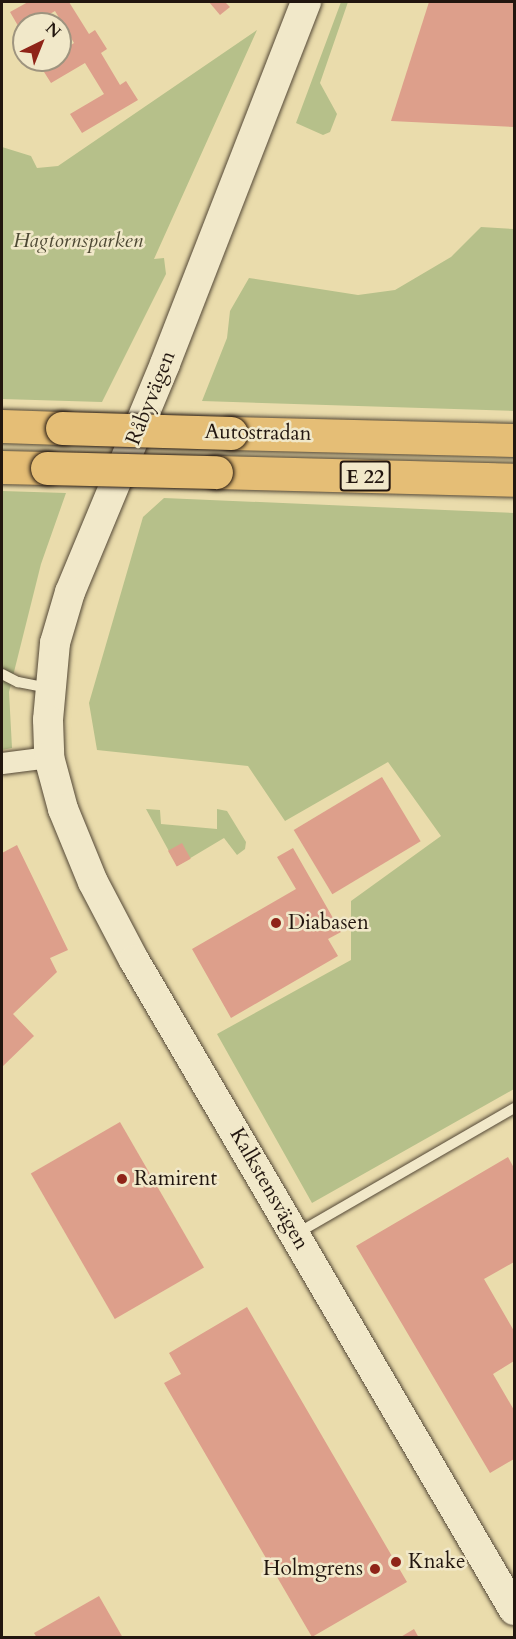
<!DOCTYPE html>
<html>
<head>
<meta charset="utf-8">
<style>
  body { margin:0 }
  #map { position:relative; width:516px; height:1639px; overflow:hidden; background:#eadcac; font-family:Cardo,serif }
  div>[style] { position:absolute }
  .green>* { inset:0; background:#b6c08a }
  .building>* { inset:0; background:#dd9f8b; transform-origin:0 0 }
  .roads { filter:drop-shadow(0 0 2px #544836) drop-shadow(0 0 2px #544836) }
  .lane>* { height:10px; margin:-5px; padding:0 5px; transform-origin:5px; border-radius:5px; background:#f1e8c9 }
  .street>* { height:21px; margin:-10.5px; padding:0 10.5px; transform-origin:10.5px; border-radius:10.5px; background:#f1e8c9 }
  .secondary>* { height:30px; margin:-15px; padding:0 15px; transform-origin:15px; border-radius:15px; background:#f1e8c9 }
  .highway>* { height:33px; margin:-16.5px; padding:0 16.5px; transform-origin:16.5px; border-radius:16.5px; background:#e5be76 }
  .bridges { filter:drop-shadow(0 0 2px #22160f) drop-shadow(0 0 2px #22160f) }
  .highway-bridge>* { height:33px; margin:-16.5px; padding:0 16.5px; transform-origin:16.5px; border-radius:16.5px; background:#e5be76 }
  .dots>* { width:16px; height:16px; translate:-50% -50%; box-sizing:border-box; border:3px solid #f1e8c9; border-radius:50% }
  span { translate:-50% -50%; white-space:nowrap; text-align:center; line-height:1.15; -webkit-text-stroke:5px #f1e8c9; paint-order:stroke }
  .shield-label span { padding:2px 4px; background:#f1e8c9; border:2px solid; border-radius:4px; -webkit-text-stroke-width:0 }
  .shield-label { font-size:20px; color:#22160f; font-weight:700 }
  .park-label { font-size:21px; color:#4e4934; font-style:italic }
  .street-label { font-size:21px; color:#22160f }
  .poi-label { font-size:21px; color:#22160f }
  .left { translate:0 -50%; text-align:left }
  .right { translate:-100% -50%; text-align:right }
  .frame { position:absolute; inset:0; border:3px solid #22160f; pointer-events:none }
  .north { position:absolute; left:12px; top:12px; width:60px; height:60px; box-sizing:border-box; background:#f1e8c9; border:2px solid #9e947f; border-radius:50%; rotate:43deg; font-size:16px; font-weight:700; line-height:24px; text-align:center; color:#22160f }
  .north::after { content:''; display:block; margin:auto; width:21px; height:27px; background:#8f2418; clip-path:polygon(50% 0,100% 100%,50% 72%,0 100%) }
</style>
</head>
<body>
<div id="map">
  <div class="green">
    <div style="clip-path:polygon(341px 2px,348px 2px,320px 83px,337px 114px,330px 132px,323px 135px,296px 123px)"></div>
    <div style="clip-path:polygon(257px 30px,154px 259px,164px 258px,166px 274px,102px 402px,2px 399px,2px 147px,31px 156px,37px 168px,58px 166px)"></div>
    <div style="clip-path:polygon(481px 227px,514px 229px,514px 411px,202px 401px,227px 338px,230px 311px,249px 278px,358px 295px,395px 290px,451px 257px)"></div>
    <div style="clip-path:polygon(2px 491px,66px 493px,41px 564px,9px 692px,12px 748px,2px 750px)"></div>
    <div style="clip-path:polygon(164px 498px,514px 513px,514px 1089px,312px 1203px,217px 1034px,351px 960px,351px 901px,441px 836px,388px 762px,285px 821px,248px 766px,97px 750px,89px 703px,143px 517px)"></div>
    <div style="clip-path:polygon(146px 809px,160px 810px,161px 824px,217px 829px,217px 809px,227px 811px,246px 842px,245px 849px,237px 855px,224px 838px,177px 866px)"></div>
  </div>
  <div class="building">
    <div style="clip-path:polygon(28px 2px,69px 2px,89px 34px,95px 30px,107px 49px,101px 53px,120px 85px,126px 81px,138px 100px,82px 133px,70px 114px,104px 94px,85px 63px,51px 83px,39px 64px,46px 60px,60px 60px,60px 52px,74px 43px,55px 11px,33px 24px,24px 24px,21px 31px,10px 12px)"></div>
    <div style="clip-path:polygon(209px 2px,225px 2px,230px 7px,220px 15px)"></div>
    <div style="clip-path:polygon(429px 2px,514px 2px,514px 127px,391px 121px)"></div>
    <div style="left:382px;top:777px;width:75px;height:103px;rotate:59deg"></div>
    <div style="left:182px;top:843px;width:18px;height:16px;rotate:61deg"></div>
    <div style="clip-path:polygon(17px 845px,68px 950px,50px 958px,57px 972px,13px 1014px,34px 1036px,2px 1067px,2px 853px)"></div>
    <div style="clip-path:polygon(293px 848px,341px 932px,328px 939px,338px 956px,231px 1018px,192px 949px,296px 889px,277px 857px)"></div>
    <div style="left:120px;top:1122px;width:168px;height:103px;rotate:60deg"></div>
    <div style="clip-path:polygon(508px 1157px,514px 1168px,514px 1262px,484px 1279px,514px 1331px,514px 1361px,493px 1374px,514px 1410px,514px 1459px,490px 1473px,356px 1246px)"></div>
    <div style="clip-path:polygon(247px 1307px,407px 1582px,312px 1637px,164px 1383px,181px 1374px,169px 1353px)"></div>
    <div style="clip-path:polygon(99px 1596px,123px 1638px,37px 1638px,34px 1633px)"></div>
    <div style="clip-path:polygon(414px 1629px,419px 1638px,399px 1638px)"></div>
  </div>
  <div class="roads">
    <div class="lane">
      <div style="left:2px;top:674px;width:18px;rotate:27deg"></div>
      <div style="left:18px;top:682px;width:33px;rotate:11deg"></div>
      <div style="left:296px;top:1234px;width:252px;rotate:-30deg"></div>
    </div>
    <div class="street">
      <div style="left:2px;top:763px;width:47px;rotate:-7.3deg"></div>
    </div>
    <div class="secondary">
      <div style="left:306px;top:2px;width:388px;rotate:111.3deg"></div>
      <div style="left:165px;top:364px;width:247px;rotate:112.6deg"></div>
      <div style="left:70px;top:592px;width:53px;rotate:106.4deg"></div>
      <div style="left:55px;top:643px;width:77px;rotate:95.2deg"></div>
      <div style="left:48px;top:720px;width:37px;rotate:88deg"></div>
      <div style="left:49px;top:757px;width:54px;rotate:74.9deg"></div>
      <div style="left:63px;top:809px;width:79px;rotate:67.7deg"></div>
      <div style="left:93px;top:882px;width:88px;rotate:62.3deg"></div>
      <div style="left:134px;top:960px;width:753px;rotate:59.69deg"></div>
    </div>
    <div class="highway">
      <div style="left:2px;top:426px;width:60px;rotate:1.9deg"></div>
      <div style="left:231px;top:433px;width:283px;rotate:1.4deg"></div>
      <div style="left:2px;top:467px;width:45px;rotate:1.3deg"></div>
      <div style="left:216px;top:472px;width:298px;rotate:1.5deg"></div>
    </div>
  </div>
  <div class="bridges">
    <div class="highway-bridge">
      <div style="left:62px;top:428px;width:169px;rotate:1.7deg"></div>
      <div style="left:47px;top:468px;width:169px;rotate:1.4deg"></div>
    </div>
  </div>
  <div class="dots">
    <div style="left:276px;top:923px;background:#8f2418"></div>
    <div style="left:122px;top:1179px;background:#8f2418"></div>
    <div style="left:396px;top:1562px;background:#8f2418"></div>
    <div style="left:375px;top:1569px;background:#8f2418"></div>
  </div>
  <div class="shield-label">
    <span style="left:365px;top:476px">E 22</span>
  </div>
  <div class="park-label">
    <span style="left:78px;top:241px">Hagtornsparken</span>
  </div>
  <div class="street-label">
    <span style="left:151px;top:398px;rotate:-68deg">Råbyvägen</span>
    <span style="left:258px;top:433px;rotate:1deg">Autostradan</span>
    <span style="left:269px;top:1189px;rotate:60deg">Kalkstensvägen</span>
  </div>
  <div class="poi-label">
    <span class="left" style="left:288px;top:923px">Diabasen</span>
    <span class="left" style="left:134px;top:1179px">Ramirent</span>
    <span class="left" style="left:408px;top:1562px">Knake</span>
    <span class="right" style="left:363px;top:1569px">Holmgrens</span>
  </div>
  <div class="frame"></div>
  <div class="north">N</div>
</div>
</body>
</html>
